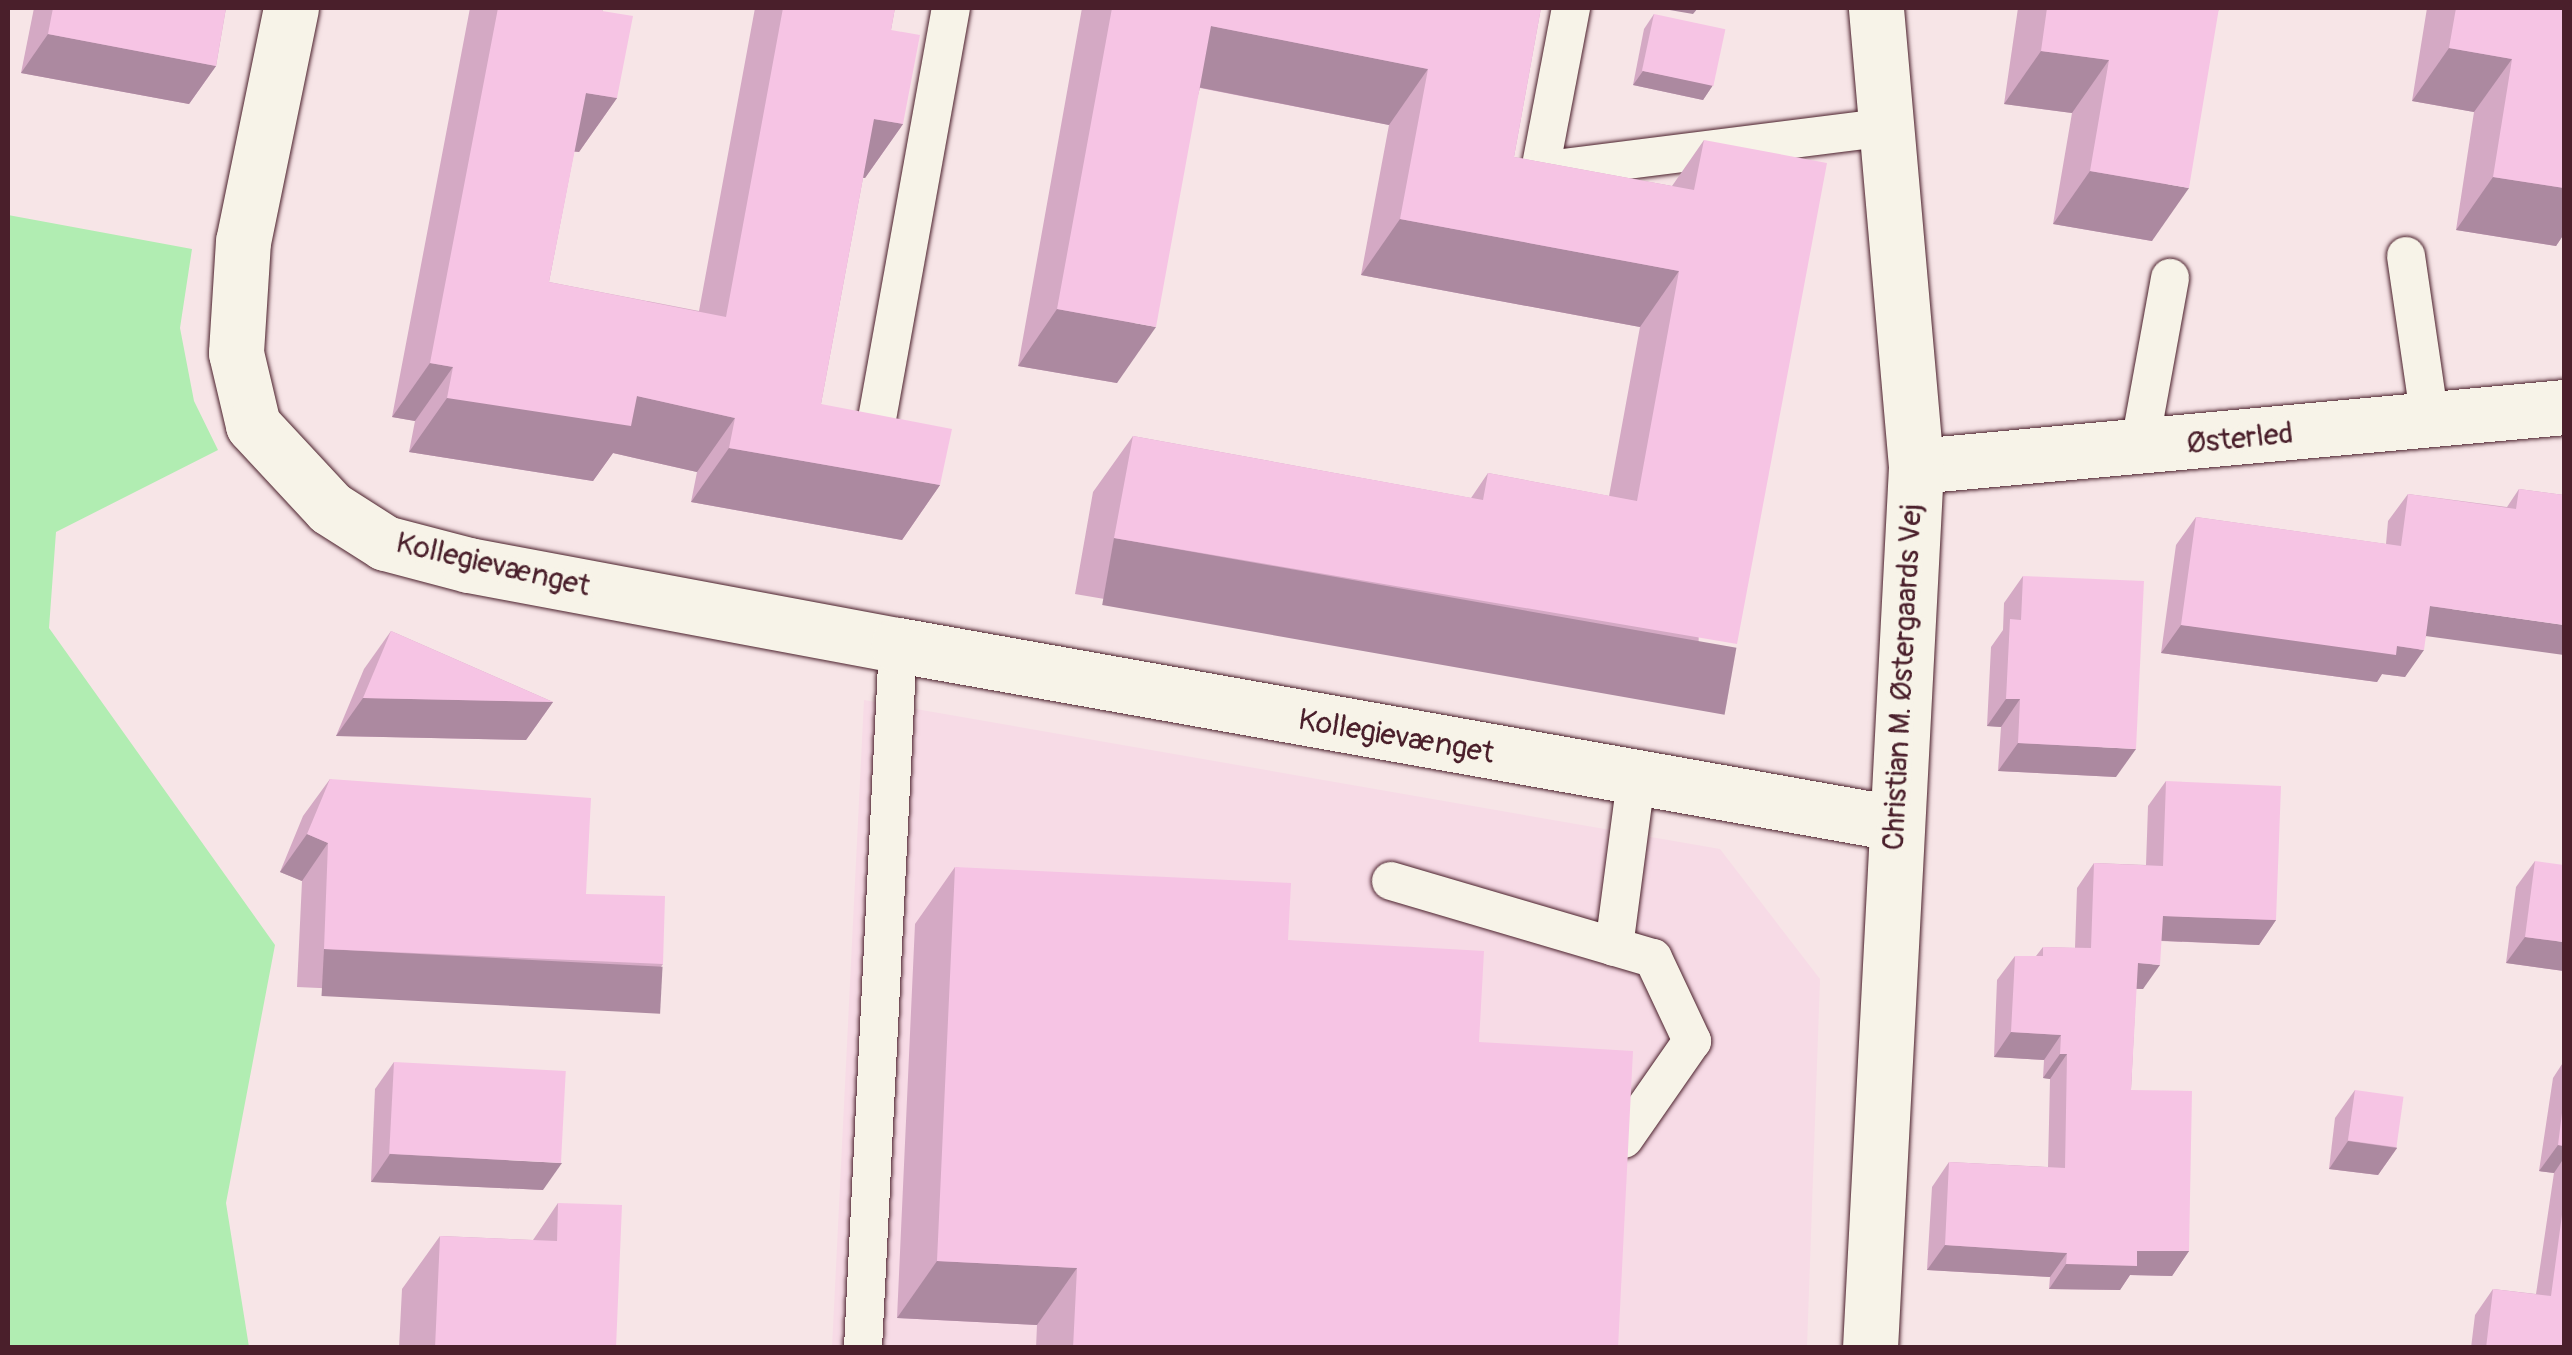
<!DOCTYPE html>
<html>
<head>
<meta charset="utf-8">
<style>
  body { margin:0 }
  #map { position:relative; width:2572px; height:1355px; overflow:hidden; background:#f7e5e7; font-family:Pangolin,sans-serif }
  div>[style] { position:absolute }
  .built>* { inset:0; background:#f7dbe6 }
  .green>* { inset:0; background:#b1edb2 }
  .roads { filter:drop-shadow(0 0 2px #4a1f2b) drop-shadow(0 0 2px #4a1f2b) }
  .service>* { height:38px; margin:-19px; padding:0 19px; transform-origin:19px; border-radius:19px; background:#f7f3e8 }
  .minor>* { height:55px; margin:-27.5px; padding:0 27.5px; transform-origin:27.5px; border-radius:27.5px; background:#f7f3e8 }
  .wall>* { inset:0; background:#d4a9c4 }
  .shaded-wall>* { inset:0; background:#ac89a0; transform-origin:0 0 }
  .building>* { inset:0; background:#f6c4e4; transform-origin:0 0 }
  span { translate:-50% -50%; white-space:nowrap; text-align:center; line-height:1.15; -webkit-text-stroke:9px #f7f3e8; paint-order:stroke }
  .street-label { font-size:30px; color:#4a1f2b }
  .frame { position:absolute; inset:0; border:10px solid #4a1f2b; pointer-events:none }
</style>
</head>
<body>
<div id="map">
  <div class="built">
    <div style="clip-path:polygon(864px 700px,1720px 849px,1820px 979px,1807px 1347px,832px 1348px)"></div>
  </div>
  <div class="green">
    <div style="clip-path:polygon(8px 215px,192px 249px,180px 328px,194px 401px,218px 450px,56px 532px,49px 628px,275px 945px,226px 1203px,249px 1347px,8px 1347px)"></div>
  </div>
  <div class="roads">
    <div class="service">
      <div style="left:1571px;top:8px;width:166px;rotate:100.8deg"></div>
      <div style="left:1540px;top:171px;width:352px;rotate:-7.2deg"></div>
      <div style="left:2406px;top:256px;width:166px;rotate:81.7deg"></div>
      <div style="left:875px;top:430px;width:429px;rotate:-79.8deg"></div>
      <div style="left:2139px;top:449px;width:174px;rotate:-79.7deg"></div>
      <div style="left:1391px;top:881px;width:273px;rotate:16.4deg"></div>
      <div style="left:1653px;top:958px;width:92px;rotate:64.8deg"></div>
      <div style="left:1692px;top:1041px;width:119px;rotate:124.8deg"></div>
      <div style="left:1614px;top:947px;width:167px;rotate:-82.5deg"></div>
      <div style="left:863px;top:1348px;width:704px;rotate:-87.15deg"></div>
    </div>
    <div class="minor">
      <div style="left:291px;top:8px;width:238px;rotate:101.6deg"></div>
      <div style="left:243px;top:241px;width:112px;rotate:93.6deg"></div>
      <div style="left:236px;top:353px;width:74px;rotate:76.7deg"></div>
      <div style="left:253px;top:425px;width:113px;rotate:47.1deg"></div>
      <div style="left:330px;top:508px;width:65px;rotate:32.5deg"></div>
      <div style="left:385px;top:543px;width:87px;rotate:14.7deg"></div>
      <div style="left:469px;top:565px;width:436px;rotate:10.6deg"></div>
      <div style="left:898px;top:645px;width:1012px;rotate:10.13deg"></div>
      <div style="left:1916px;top:466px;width:651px;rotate:-5.2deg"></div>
      <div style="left:1870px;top:1348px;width:883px;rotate:-87.01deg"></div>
      <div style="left:1916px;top:466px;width:460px;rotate:-95deg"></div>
    </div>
  </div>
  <div class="wall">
    <div style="clip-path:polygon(34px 8px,226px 8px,216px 66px,189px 104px,21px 73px)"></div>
    <div style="clip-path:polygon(470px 8px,602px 8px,617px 98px,579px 152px,574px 152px,549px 282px,699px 311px,755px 8px,895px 8px,891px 30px,903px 124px,865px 178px,863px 178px,821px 404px,940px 485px,902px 540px,691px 502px,697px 472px,613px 453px,593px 481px,409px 452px,415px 421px,392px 417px)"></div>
    <div style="clip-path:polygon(1082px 8px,1541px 8px,1514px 157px,1672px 186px,1704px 140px,1698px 700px,1075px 594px,1093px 492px,1133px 436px,1471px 498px,1488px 473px,1609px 496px,1640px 327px,1361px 275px,1389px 125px,1200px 88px,1117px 383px,1018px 366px)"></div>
    <div style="clip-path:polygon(2018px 8px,2219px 8px,2152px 241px,2053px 224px,2072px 113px,2004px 104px)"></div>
    <div style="clip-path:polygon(2427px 8px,2564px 8px,2564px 234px,2556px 246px,2456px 230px,2474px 112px,2412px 101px)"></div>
    <div style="clip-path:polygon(1654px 14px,1713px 85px,1703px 100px,1633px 85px,1644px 29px)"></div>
    <div style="clip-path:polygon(2519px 489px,2564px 495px,2426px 636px,2405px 677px,2382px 674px,2377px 682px,2161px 653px,2176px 545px,2196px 517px,2386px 544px,2388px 521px,2408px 494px,2507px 507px)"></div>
    <div style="clip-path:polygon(2023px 576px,2116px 777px,1998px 771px,2001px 727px,1987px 726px,1991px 647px,2003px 630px,2004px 603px)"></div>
    <div style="clip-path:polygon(391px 631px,553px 702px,526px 740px,336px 736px,364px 669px)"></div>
    <div style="clip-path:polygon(330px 779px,586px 894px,663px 964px,636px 1002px,297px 987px,302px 881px,280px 872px,303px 816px)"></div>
    <div style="clip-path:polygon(2166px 781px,2276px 920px,2259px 945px,2161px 941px,2143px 989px,2136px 989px,2131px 1090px,2189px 1251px,2172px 1276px,2130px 1275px,2120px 1290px,2049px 1289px,2050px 1277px,1927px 1270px,1932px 1187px,1949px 1162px,2048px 1167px,2050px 1079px,2043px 1078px,2044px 1060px,1994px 1057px,1997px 980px,2015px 956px,2036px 956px,2043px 947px,2075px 948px,2077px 888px,2094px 863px,2146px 865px,2148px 806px)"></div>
    <div style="clip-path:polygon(2535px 861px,2564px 971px,2506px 963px,2516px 887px)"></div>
    <div style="clip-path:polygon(955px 867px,1288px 940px,1479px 1042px,1618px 1348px,1036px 1348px,1037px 1325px,897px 1318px,915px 924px)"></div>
    <div style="clip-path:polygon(2564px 1061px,2564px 1348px,2471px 1348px,2475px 1315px,2493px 1289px,2536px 1294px,2554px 1173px,2539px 1171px,2553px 1078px)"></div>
    <div style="clip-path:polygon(394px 1062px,543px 1190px,371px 1182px,375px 1089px)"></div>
    <div style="clip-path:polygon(2355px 1090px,2397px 1148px,2378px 1175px,2329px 1169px,2335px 1118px)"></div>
    <div style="clip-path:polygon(558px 1203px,616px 1348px,399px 1348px,402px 1289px,440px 1236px,533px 1240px)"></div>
  </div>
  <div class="shaded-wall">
    <div style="clip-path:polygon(1658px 8px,1698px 8px,1693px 14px)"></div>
    <div style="clip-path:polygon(1211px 26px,1428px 69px,1389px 125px,1172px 82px)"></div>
    <div style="clip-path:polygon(48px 34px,216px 66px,189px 104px,21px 73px)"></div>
    <div style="clip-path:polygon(2449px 48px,2512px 59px,2474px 112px,2412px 101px)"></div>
    <div style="clip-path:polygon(2041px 51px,2109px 60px,2072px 113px,2004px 104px)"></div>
    <div style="clip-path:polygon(1643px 71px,1713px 85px,1703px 100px,1633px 85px)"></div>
    <div style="clip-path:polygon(586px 93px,617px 98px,579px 152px,548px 147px)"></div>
    <div style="clip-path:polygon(874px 119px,903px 124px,865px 178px,836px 173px)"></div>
    <div style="clip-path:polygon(2090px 171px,2189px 188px,2152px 241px,2053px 224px)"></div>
    <div style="clip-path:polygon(2493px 177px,2564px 188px,2564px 234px,2556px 246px,2456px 230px)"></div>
    <div style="clip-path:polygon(1400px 219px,1679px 271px,1640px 327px,1361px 275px)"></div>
    <div style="clip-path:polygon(1057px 309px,1156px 327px,1117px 383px,1018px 366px)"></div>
    <div style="clip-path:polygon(430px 363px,453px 367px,415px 421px,392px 417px)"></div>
    <div style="clip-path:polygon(637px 396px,735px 418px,697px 472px,613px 453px,593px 481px,409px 452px,447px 398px)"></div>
    <div style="clip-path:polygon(729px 448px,940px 485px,902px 540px,691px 502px)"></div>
    <div style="left:1114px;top:538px;width:632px;height:68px;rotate:10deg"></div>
    <div style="clip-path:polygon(2430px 606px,2564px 625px,2564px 655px,2411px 634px)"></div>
    <div style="clip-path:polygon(2181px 625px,2397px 646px,2424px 650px,2405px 677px,2382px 674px,2377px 682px,2161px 653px)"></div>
    <div style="clip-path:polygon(363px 698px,553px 702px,526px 740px,336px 736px)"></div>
    <div style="clip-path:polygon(2006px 699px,2020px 699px,2001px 727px,1987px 726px)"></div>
    <div style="clip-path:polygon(2018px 743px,2136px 749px,2116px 777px,1998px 771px)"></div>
    <div style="clip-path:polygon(307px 834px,328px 843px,302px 881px,280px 872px)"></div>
    <div style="clip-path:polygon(2163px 916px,2276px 920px,2259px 945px,2146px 940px)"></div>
    <div style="clip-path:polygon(2525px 937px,2564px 942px,2564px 971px,2506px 963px)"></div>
    <div style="left:324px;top:949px;width:339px;height:47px;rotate:3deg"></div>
    <div style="clip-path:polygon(2138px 963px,2160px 965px,2143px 989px,2121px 988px)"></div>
    <div style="clip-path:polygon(2011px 1032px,2061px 1035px,2044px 1060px,1994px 1057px)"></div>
    <div style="clip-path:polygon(2060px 1054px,2067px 1054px,2050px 1079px,2043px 1078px)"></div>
    <div style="clip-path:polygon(2348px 1141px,2397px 1148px,2378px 1175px,2329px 1169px)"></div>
    <div style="clip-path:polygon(2558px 1145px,2564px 1146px,2564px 1158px,2554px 1173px,2539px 1171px)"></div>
    <div style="clip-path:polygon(390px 1154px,562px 1163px,543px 1190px,371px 1182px)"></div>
    <div style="clip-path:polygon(1945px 1245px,2067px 1253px,2050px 1277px,1927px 1270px)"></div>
    <div style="clip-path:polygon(2137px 1251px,2189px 1251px,2172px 1276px,2130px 1275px,2120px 1290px,2049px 1289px,2066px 1264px)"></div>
    <div style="clip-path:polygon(937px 1261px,1077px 1268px,1037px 1325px,897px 1318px)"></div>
  </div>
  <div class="building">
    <div style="clip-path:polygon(53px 8px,226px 8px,216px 66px,48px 34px)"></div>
    <div style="clip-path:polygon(498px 8px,602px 8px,602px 11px,633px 16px,617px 98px,586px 93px,549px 282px,726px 317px,783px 8px,895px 8px,891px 30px,920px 35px,903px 124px,874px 119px,821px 404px,952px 429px,940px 485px,729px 448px,735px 418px,637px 396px,631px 426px,447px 398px,453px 367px,430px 363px)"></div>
    <div style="clip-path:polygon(1112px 8px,1541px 8px,1514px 157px,1694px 190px,1704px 140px,1827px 163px,1737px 644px,1114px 538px,1133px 436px,1483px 500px,1488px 473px,1637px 501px,1679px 271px,1400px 219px,1428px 69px,1211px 26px,1156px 327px,1057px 309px)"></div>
    <div style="clip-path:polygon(2047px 8px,2219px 8px,2189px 188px,2090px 171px,2109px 60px,2041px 51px)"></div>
    <div style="clip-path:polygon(2456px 8px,2564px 8px,2564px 188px,2493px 177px,2512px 59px,2449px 48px)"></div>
    <div style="left:1654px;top:14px;width:73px;height:58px;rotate:12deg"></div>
    <div style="clip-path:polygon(2519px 489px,2564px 495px,2564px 625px,2430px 606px,2424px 650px,2397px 646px,2396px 655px,2181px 625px,2196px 517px,2401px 546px,2408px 494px,2516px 509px)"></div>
    <div style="clip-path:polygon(2023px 576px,2144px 581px,2136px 749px,2018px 743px,2020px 699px,2006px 699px,2010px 619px,2021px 620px)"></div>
    <div style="clip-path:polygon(391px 631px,553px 702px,363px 698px)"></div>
    <div style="clip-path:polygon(330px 779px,591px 798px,586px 894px,665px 896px,663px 964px,324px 949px,328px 843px,307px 834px)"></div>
    <div style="clip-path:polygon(2166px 781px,2281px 786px,2276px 920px,2163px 916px,2160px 965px,2138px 963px,2131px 1090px,2192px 1091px,2189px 1251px,2137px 1251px,2137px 1266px,2066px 1264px,2067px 1253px,1945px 1245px,1949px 1162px,2065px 1168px,2067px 1054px,2060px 1054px,2061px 1035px,2011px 1032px,2015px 956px,2043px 956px,2043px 947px,2091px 948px,2094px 863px,2163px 866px)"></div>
    <div style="clip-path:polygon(2535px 861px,2564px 865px,2564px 942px,2525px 937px)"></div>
    <div style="clip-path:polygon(955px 867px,1291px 883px,1288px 940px,1484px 951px,1479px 1042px,1633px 1051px,1618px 1348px,1073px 1348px,1077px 1268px,937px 1261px)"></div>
    <div style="left:394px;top:1062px;width:172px;height:92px;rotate:3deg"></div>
    <div style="left:2355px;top:1090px;width:49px;height:51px;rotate:8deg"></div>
    <div style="clip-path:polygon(2564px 1097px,2564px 1146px,2558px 1145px)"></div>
    <div style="clip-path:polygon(2564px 1200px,2564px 1348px,2486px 1348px,2493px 1289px,2551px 1296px)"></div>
    <div style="clip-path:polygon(558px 1203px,622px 1205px,616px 1348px,435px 1348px,440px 1236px,557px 1241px)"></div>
  </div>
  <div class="street-label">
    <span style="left:2240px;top:439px;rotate:-6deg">Østerled</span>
    <span style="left:493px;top:565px;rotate:13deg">Kollegievænget</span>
    <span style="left:1903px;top:677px;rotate:-87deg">Christian M. Østergaards Vej</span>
    <span style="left:1396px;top:737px;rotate:10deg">Kollegievænget</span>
  </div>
  <div class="frame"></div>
</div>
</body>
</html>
